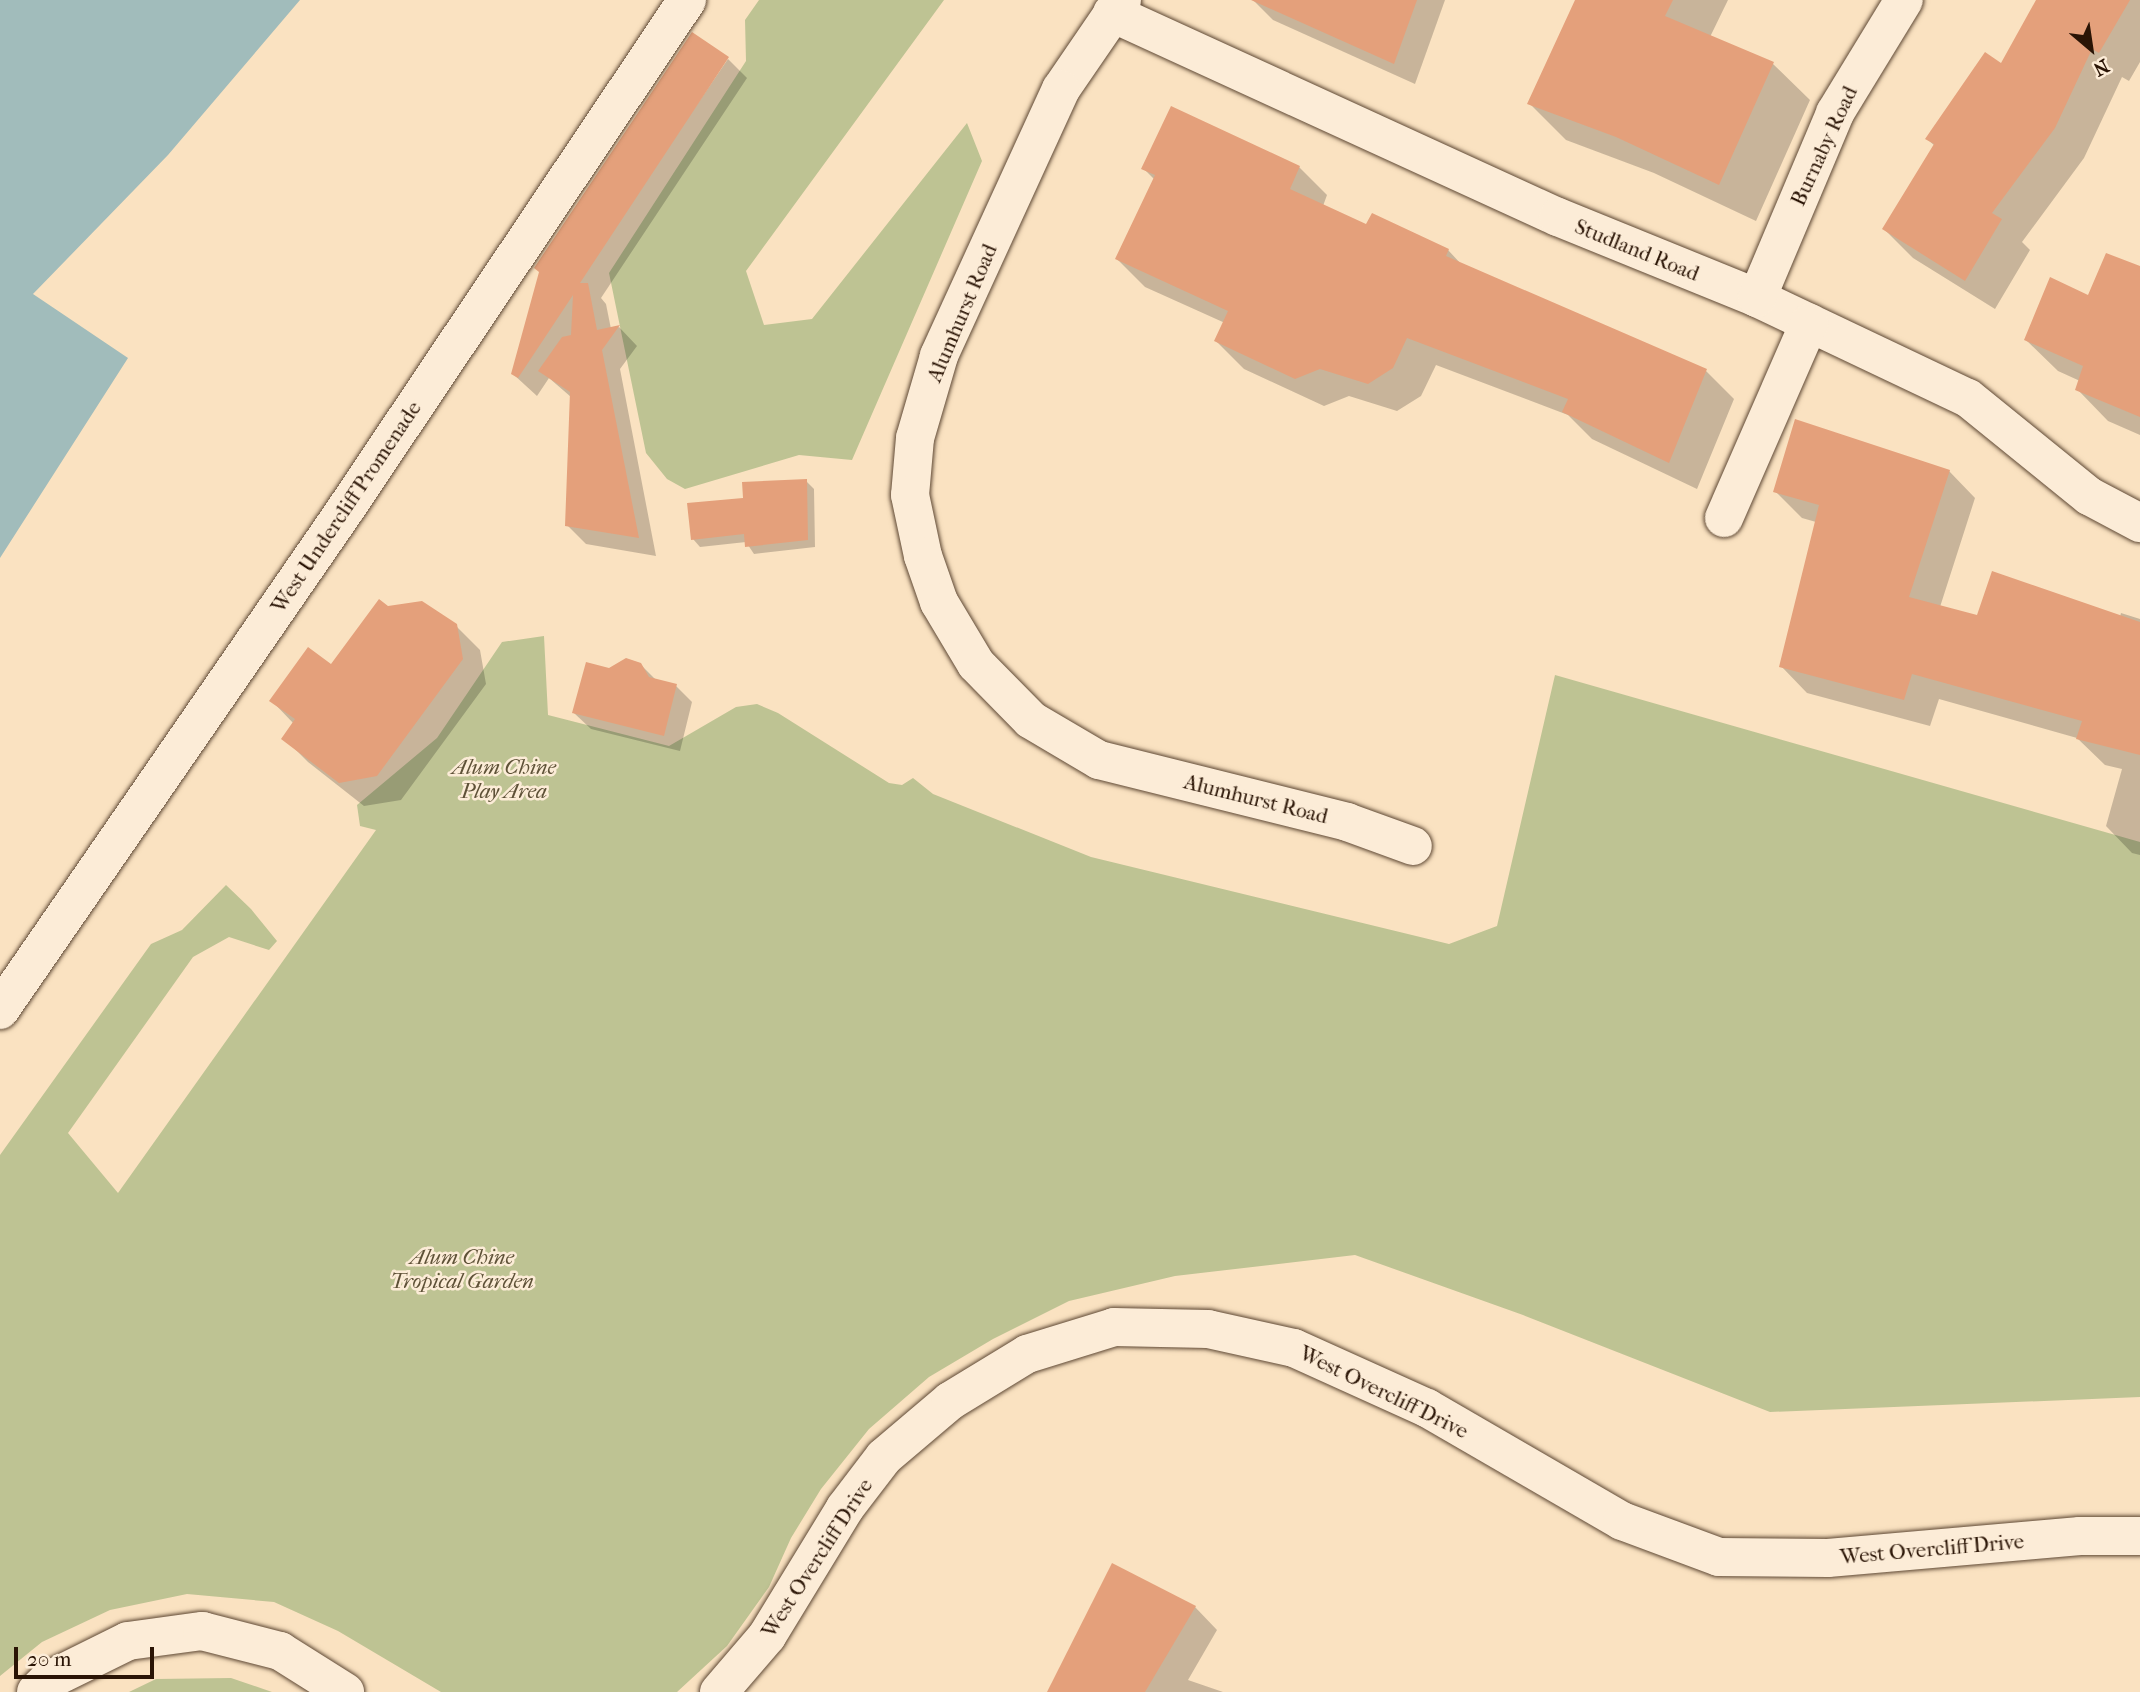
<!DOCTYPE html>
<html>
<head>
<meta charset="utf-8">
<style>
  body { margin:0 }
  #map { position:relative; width:2140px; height:1692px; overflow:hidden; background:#fae2c1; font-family:"IM FELL French Canon",serif }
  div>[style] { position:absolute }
  .green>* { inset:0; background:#bec393 }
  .water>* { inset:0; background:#a1bcbb }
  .shadow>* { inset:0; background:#0003 }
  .building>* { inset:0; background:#e4a07b }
  .roads { filter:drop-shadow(0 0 2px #5e4834) drop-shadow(0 0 2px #5e4834) }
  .minor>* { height:38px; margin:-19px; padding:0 19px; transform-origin:19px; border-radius:19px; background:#fcecd7 }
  span { translate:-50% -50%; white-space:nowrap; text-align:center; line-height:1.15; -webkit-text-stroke:5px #fcecd7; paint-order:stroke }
  .street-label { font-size:21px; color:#2a1405 }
  .park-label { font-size:21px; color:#5e5137; font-style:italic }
  .north { position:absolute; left:2056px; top:14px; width:70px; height:70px; -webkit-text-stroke:5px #fcecd7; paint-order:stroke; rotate:151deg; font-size:19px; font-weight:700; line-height:28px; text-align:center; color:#2a1405 }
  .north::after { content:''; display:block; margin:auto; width:24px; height:32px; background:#2a1405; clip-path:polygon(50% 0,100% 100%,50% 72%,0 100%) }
  .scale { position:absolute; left:14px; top:1647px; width:140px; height:32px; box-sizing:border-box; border:4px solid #2a1405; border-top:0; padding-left:9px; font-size:21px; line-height:24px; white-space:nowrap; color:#2a1405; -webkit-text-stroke:5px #fcecd7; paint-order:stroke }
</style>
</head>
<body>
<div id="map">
  <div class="green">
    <div style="clip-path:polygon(759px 0,944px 0,746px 271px,764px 325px,812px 319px,967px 123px,982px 161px,852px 460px,799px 455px,685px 489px,667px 479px,646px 453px,609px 273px,746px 61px,745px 20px)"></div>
    <div style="clip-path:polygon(544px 636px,548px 715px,669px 746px,736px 707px,757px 704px,778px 713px,889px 783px,902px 785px,913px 778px,933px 794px,1091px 857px,1449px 944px,1497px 926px,1555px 675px,2140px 842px,2140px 1397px,1770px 1412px,1523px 1315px,1355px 1255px,1175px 1276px,1069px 1301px,993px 1339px,929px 1377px,869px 1429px,821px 1489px,791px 1538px,769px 1587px,727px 1646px,677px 1692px,441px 1692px,338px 1631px,274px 1602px,187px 1594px,110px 1610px,42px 1642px,0 1676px,0 1155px,151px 944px,182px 930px,226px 885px,251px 909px,277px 941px,269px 950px,229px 937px,193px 957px,68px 1133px,118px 1193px,376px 830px,360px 826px,357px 805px,437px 738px,502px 642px)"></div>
    <div style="clip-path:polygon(231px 1678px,272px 1692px,129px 1692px,156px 1679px)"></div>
  </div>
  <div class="water">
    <div style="clip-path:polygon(0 0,300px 0,168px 155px,33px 294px,128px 358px,0 558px)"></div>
  </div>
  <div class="shadow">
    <div style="clip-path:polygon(1253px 0,1445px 0,1415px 84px,1273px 20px)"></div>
    <div style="clip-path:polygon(1577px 0,1728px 0,1710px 37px,1773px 64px,1810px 100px,1756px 221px,1654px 173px,1566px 140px,1529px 103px)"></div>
    <div style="clip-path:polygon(2038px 0,2140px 0,2140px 62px,2129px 81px,2122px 77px,2084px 158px,2022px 242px,2030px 250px,1995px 309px,1913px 258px,1884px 229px,1935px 146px,1927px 139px,2001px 65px)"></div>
    <div style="clip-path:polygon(728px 59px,747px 78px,601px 298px,606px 304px,611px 329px,619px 327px,637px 346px,620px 369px,656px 556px,586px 544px,567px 525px,571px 397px,549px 378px,537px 396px,513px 374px)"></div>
    <div style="clip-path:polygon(1299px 167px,1327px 195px,1323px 206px,1367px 226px,1448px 250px,1462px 265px,1706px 371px,1734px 399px,1697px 489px,1592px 439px,1568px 415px,1436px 365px,1421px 396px,1397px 411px,1349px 396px,1324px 406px,1244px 369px,1216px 341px,1225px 323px,1145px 287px,1117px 259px,1155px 180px,1143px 168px)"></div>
    <div style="clip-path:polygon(2140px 268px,2140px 435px,2108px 421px,2077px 389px,2080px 381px,2058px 371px,2026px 340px)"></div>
    <div style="clip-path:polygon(1949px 471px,1975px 498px,1940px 607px,1978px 617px,2120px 617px,2121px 613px,2140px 619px,2140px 855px,2132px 853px,2106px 826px,2122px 769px,2105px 765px,2077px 738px,1939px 699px,1930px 726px,1807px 693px,1781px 666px,1816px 522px,1802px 518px,1775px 491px)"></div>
    <div style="clip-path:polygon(806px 481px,814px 489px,815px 547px,754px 554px,746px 542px,700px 547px,693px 539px,745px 500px)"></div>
    <div style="clip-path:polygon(387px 608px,456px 626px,480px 650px,486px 684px,401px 800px,364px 806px,308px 762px,284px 738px,294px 724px,272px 701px,332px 666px)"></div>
    <div style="clip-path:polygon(640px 664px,657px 681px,676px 686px,692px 702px,680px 751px,591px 729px,574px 713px,610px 670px)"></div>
    <div style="clip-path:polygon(1195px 1607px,1217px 1630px,1188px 1680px,1223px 1692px,1056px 1692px)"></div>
  </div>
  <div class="building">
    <div style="clip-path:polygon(1251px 0,1417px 0,1394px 64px)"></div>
    <div style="clip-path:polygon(1575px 0,1673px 0,1665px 16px,1774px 62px,1719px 185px,1616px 137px,1527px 104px)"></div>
    <div style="clip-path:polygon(2036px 0,2130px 0,2099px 53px,2092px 49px,2055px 128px,1992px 213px,2002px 219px,1965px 281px,1882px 229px,1934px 144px,1925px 139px,1985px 52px,2001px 63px)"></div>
    <div style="clip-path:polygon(692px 32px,729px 57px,580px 283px,588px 283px,597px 330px,620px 325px,602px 350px,639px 538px,565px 526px,570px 392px,538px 371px,562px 337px,571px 335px,573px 295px,518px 378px,511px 374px,539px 272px,534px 268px)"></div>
    <div style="clip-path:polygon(1171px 106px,1300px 166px,1290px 189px,1366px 224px,1372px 213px,1449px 249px,1446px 256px,1707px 369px,1669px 463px,1562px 412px,1568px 399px,1407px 338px,1393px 368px,1368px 384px,1320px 369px,1295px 379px,1214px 341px,1228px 311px,1115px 259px,1155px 175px,1141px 169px)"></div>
    <div style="clip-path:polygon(2106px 253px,2140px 266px,2140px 417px,2075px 390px,2083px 366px,2024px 340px,2050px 277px,2088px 295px)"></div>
    <div style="clip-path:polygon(1795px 419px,1950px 470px,1909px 597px,1977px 615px,1992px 571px,2140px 622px,2140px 755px,2076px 739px,2082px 721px,1912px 674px,1904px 700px,1779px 667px,1819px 505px,1773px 492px)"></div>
    <div style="clip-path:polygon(807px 479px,808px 540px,745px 547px,744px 534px,691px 540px,687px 503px,743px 498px,742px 482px)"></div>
    <div style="clip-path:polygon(379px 599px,388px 606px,422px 601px,457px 624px,463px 659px,377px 776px,339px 783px,281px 739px,295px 719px,269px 701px,308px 647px,331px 664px)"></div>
    <div style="clip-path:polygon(626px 658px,641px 663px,649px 677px,677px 684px,664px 736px,572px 713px,586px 662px,609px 668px)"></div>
    <div style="clip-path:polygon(1112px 1563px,1196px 1606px,1145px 1692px,1047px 1692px)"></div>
  </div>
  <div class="roads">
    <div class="minor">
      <div style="left:1122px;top:0;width:108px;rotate:124.4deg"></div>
      <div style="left:1061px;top:89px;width:294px;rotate:114.6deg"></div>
      <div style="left:939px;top:356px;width:85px;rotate:106.3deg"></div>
      <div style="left:915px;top:438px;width:57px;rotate:95deg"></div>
      <div style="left:910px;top:495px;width:62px;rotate:78deg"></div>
      <div style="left:923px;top:556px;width:49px;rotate:70.8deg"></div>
      <div style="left:939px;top:602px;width:72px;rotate:59.2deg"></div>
      <div style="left:976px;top:664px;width:78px;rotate:45.5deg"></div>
      <div style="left:1031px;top:720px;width:79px;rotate:30.5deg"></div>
      <div style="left:1099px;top:760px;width:256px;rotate:14deg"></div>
      <div style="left:1347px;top:822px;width:70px;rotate:20deg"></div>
      <div style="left:1112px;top:13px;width:490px;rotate:24.6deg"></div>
      <div style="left:1558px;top:217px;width:215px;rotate:22.1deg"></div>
      <div style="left:1757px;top:298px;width:233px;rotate:25.4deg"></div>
      <div style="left:1968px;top:398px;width:156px;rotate:39deg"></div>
      <div style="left:2089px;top:496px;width:58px;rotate:27.9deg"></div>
      <div style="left:1757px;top:298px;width:201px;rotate:-67.1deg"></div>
      <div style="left:1835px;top:113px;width:132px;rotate:-58.6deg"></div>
      <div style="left:1724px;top:518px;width:213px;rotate:-66.4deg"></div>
      <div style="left:0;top:1010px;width:607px;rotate:-55.39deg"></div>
      <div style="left:345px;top:510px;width:614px;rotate:-56.15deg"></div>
      <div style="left:36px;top:1692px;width:16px;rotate:-45deg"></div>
      <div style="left:47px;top:1681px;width:90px;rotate:-26.3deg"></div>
      <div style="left:128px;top:1641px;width:75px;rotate:-7.7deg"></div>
      <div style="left:202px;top:1631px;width:81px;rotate:14.4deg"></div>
      <div style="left:280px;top:1651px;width:77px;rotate:32.2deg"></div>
      <div style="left:719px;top:1692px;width:74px;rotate:-49.4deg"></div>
      <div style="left:767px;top:1636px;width:150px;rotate:-58.6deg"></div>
      <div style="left:845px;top:1508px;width:64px;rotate:-52.6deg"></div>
      <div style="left:884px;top:1457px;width:87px;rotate:-40.3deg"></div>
      <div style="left:950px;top:1401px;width:90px;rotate:-31.4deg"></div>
      <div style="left:1027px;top:1354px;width:91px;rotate:-17.2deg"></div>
      <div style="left:1114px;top:1327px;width:94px;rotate:1.2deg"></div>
      <div style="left:1208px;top:1329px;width:88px;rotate:12.5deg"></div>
      <div style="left:1294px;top:1348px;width:146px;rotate:24.3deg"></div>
      <div style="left:1427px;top:1408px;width:225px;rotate:30.1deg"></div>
      <div style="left:1622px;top:1521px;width:103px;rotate:20.4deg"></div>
      <div style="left:1719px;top:1557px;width:109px;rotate:0.5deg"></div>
      <div style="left:1828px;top:1558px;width:253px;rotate:-5deg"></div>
      <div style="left:2080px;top:1536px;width:60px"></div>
    </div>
  </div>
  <div class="street-label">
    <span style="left:1824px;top:146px;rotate:-65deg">Burnaby Road</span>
    <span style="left:1637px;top:250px;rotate:22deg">Studland Road</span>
    <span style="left:962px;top:313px;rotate:-67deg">Alumhurst Road</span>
    <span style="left:346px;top:507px;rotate:-56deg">West Undercliff Promenade</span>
    <span style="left:1256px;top:799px;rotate:14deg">Alumhurst Road</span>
    <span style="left:1384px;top:1392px;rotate:26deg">West Overcliff Drive</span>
    <span style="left:1932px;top:1549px;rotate:-5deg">West Overcliff Drive</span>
    <span style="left:817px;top:1558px;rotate:-57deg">West Overcliff Drive</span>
  </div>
  <div class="park-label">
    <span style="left:504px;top:779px">Alum Chine<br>Play Area</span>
    <span style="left:462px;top:1269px">Alum Chine<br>Tropical Garden</span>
  </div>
  <div class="north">N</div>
  <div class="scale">20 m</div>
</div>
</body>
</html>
